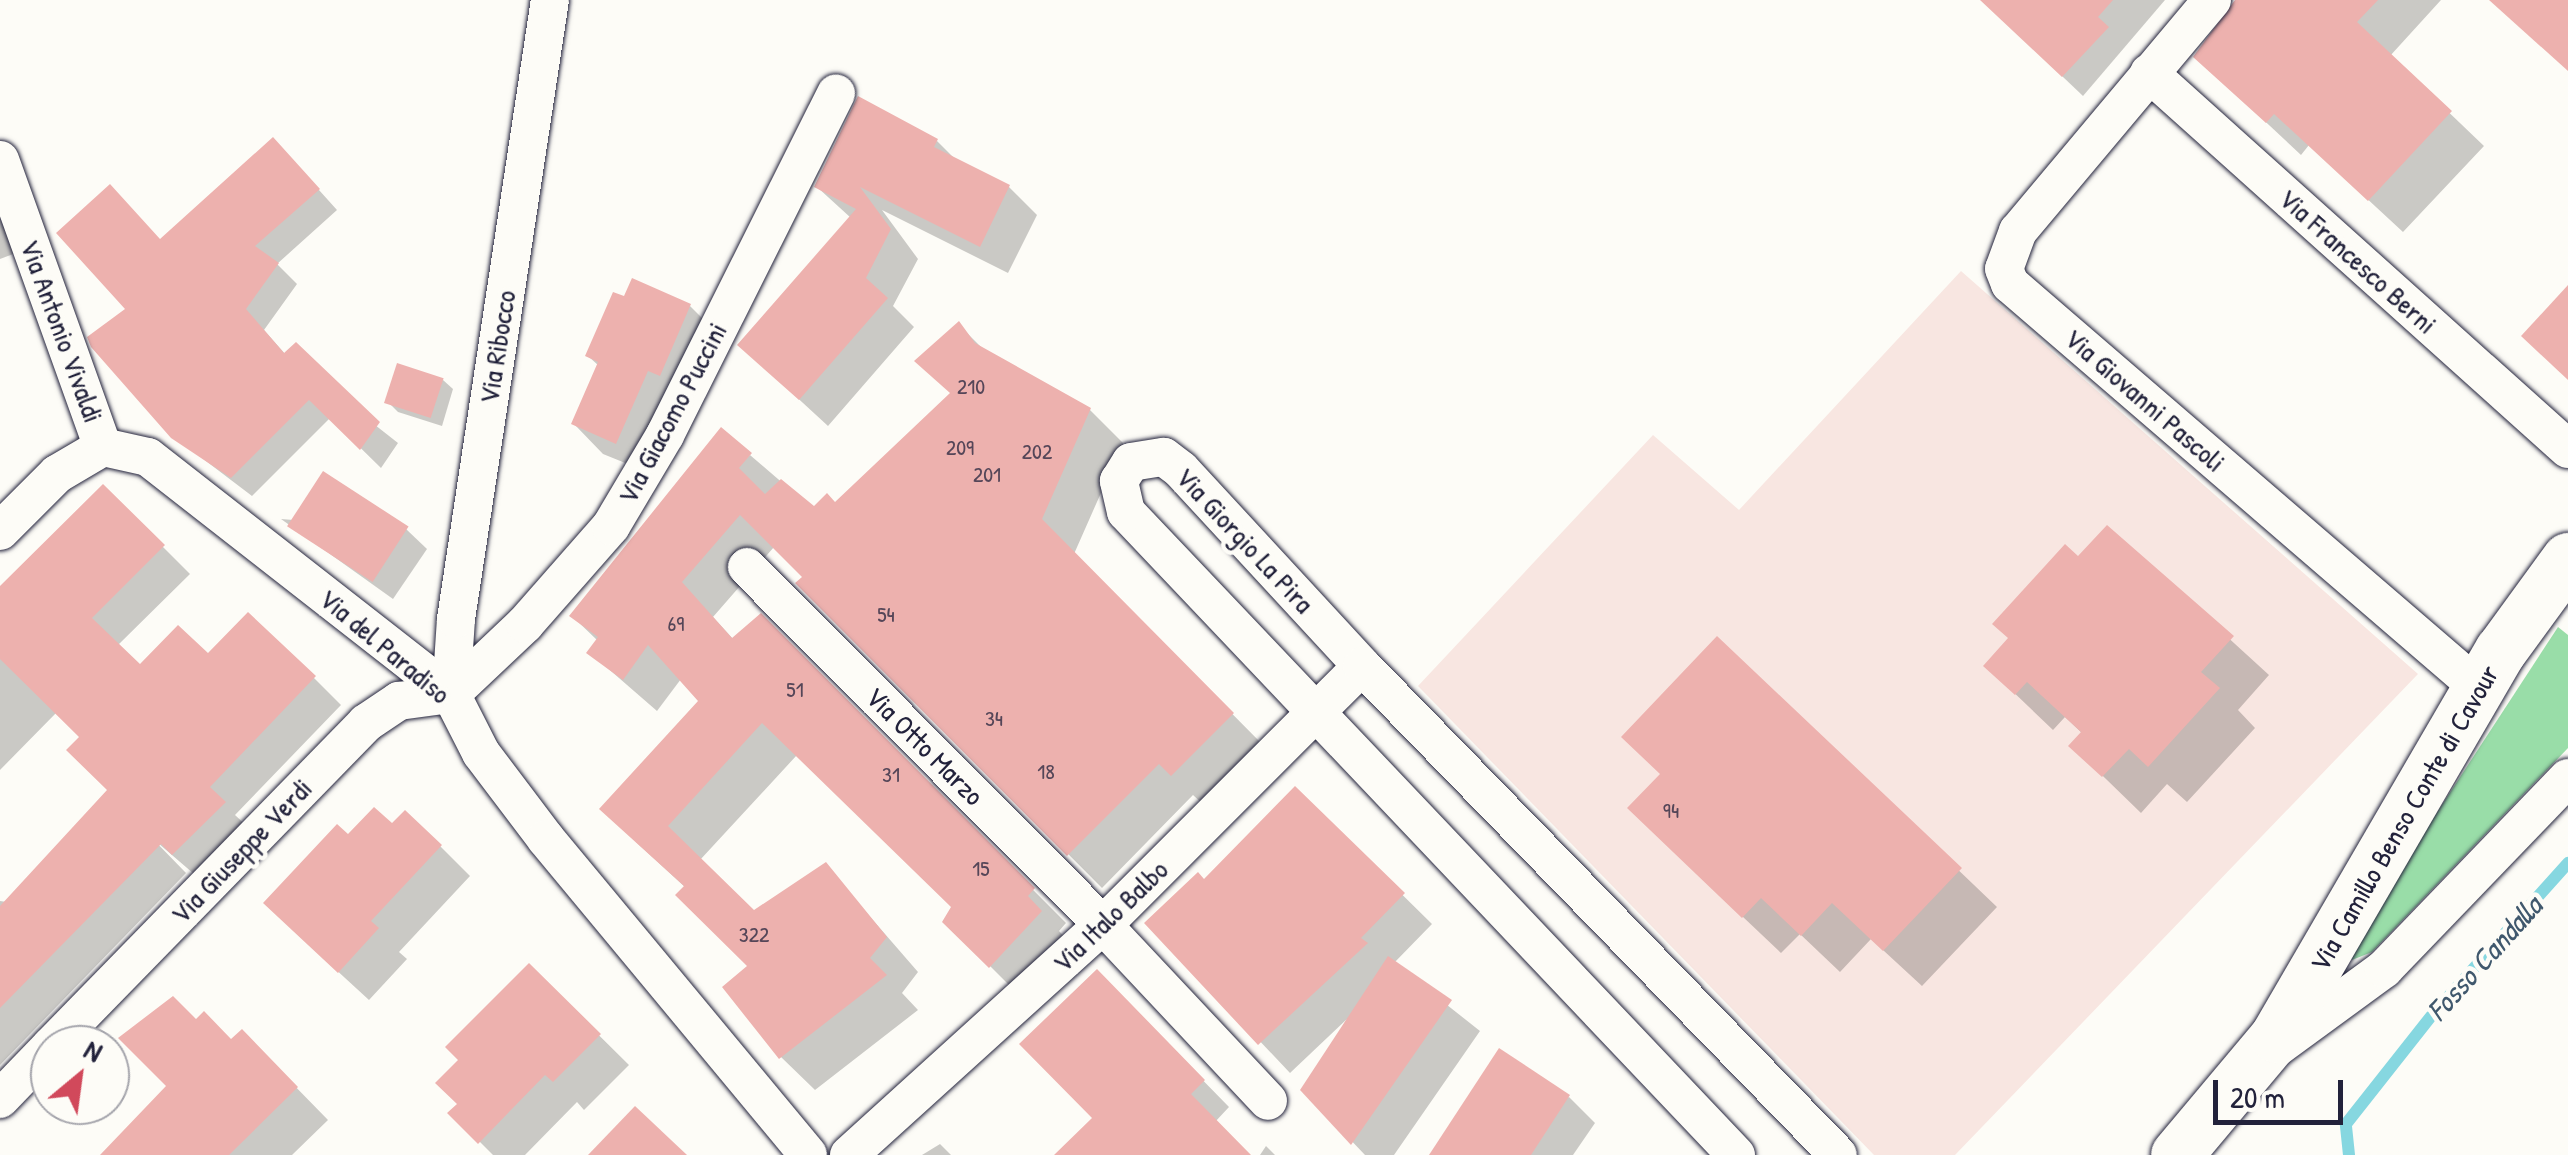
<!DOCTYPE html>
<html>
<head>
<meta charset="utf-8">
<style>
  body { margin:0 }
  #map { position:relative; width:2568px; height:1155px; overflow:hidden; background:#fdfcf7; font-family:"Patrick Hand",sans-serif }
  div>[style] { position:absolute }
  .built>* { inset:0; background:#f8e6e1 }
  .green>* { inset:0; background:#99dda8 }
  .shadow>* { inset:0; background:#0003 }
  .stream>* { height:12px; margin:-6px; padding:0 6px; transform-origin:6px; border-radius:6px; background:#86d7e0 }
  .building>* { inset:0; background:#edb1ae; transform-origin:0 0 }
  .roads { filter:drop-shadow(0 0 2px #22223b) drop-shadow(0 0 2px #22223b) }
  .street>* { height:38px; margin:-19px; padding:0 19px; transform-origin:19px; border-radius:19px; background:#fdfcf7 }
  .secondary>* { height:52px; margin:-26px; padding:0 26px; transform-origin:26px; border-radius:26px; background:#fdfcf7 }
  span { translate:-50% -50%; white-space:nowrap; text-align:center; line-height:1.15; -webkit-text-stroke:9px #fdfcf7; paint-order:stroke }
  .number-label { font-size:22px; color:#554658 }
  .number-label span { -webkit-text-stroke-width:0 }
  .street-label { font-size:28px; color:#22223b }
  .water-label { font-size:30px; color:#40586d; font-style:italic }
  .north { position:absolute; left:30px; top:1025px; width:100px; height:100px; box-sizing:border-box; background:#fdfcf7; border:2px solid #a5a5ac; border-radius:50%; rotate:29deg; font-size:28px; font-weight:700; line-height:40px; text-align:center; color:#22223b }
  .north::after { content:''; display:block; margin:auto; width:35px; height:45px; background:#d1495b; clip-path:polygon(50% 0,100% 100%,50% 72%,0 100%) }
  .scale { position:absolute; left:2213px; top:1080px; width:130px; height:45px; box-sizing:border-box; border:5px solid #22223b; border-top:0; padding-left:12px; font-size:30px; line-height:35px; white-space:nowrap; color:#22223b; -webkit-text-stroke:8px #fdfcf7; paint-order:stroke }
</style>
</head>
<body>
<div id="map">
  <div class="built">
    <div style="clip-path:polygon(1961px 271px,2418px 674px,1955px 1155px,1874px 1155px,1418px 686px,1653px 435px,1739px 510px)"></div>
  </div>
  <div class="green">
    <div style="clip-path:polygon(2558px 627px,2568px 635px,2568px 748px,2372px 952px,2352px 960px,2355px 938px)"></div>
  </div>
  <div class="shadow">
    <div style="clip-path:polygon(2014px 0,2165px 0,2083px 96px,2019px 35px)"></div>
    <div style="clip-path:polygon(2239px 0,2441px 0,2390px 56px,2484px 146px,2403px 232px,2309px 145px,2301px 155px,2196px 57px)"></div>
    <div style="clip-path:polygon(937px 141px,958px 162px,1009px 187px,1037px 215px,1008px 273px,882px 210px,918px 259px,893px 306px,914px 327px,828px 426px,740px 345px,851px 218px,817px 187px)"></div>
    <div style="clip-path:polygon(292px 160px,337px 210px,277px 264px,297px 284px,264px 330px,286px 355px,398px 443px,381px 468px,330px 418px,252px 496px,173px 436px,129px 309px,161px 241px)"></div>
    <div style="clip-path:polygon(0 216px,16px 253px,0 259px)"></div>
    <div style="clip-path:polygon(690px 306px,719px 335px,645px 471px,603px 454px,574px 424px,599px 366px,588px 356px)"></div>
    <div style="clip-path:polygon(959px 325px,987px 353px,1090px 410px,1123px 443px,1074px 554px,1266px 748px,1206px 807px,1193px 795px,1102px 888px,799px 584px,806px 578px,774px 547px,713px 617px,734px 640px,761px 616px,1066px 923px,1059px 931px,1073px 946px,1024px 1000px,945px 921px,954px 907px,797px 755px,700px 860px,754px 914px,826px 866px,918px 972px,902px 993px,918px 1010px,815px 1090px,781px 1057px,750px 967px,686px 888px,636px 842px,701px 701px,681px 679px,657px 711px,589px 652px,598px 641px,572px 616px,750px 455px,814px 510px,835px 505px,952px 394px)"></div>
    <div style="clip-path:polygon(443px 380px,453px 389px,442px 426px,398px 412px,388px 402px)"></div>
    <div style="clip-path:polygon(103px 487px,190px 574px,117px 646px,140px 668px,208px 657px,314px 678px,341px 705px,235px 815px,251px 830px,201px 880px,151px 837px,186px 873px,0 1065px,0 901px,7px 902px,110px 790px,82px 738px,57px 712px,0 770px,0 590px)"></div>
    <div style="clip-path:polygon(281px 519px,406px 529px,427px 549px,393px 599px)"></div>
    <div style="clip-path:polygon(2108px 528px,2269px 675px,2238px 710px,2255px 728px,2187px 802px,2167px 784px,2141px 813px,2072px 746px,2083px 734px,2065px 717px,2053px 730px,1986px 666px)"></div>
    <div style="clip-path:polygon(1717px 639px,1997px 907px,1922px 986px,1871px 939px,1840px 972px,1800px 934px,1781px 953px,1667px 845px)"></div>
    <div style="clip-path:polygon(1295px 789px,1432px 924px,1394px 963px,1480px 1031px,1394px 1155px,1365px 1155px,1303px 1090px,1347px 1019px,1290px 1073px,1148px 923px,1204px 882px)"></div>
    <div style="clip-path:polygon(392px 827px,440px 846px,470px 876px,399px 952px,407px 959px,369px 1000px,296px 933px,348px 838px)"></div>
    <div style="clip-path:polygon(529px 966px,629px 1065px,584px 1110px,577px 1102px,525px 1155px,493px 1155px,451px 1113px,460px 1104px,461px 1060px)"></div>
    <div style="clip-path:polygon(1097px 972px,1229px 1107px,1215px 1122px,1248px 1155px,1149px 1155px)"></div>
    <div style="clip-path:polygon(196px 1022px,232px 1042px,242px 1032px,328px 1120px,292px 1155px,104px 1155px,169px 1086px)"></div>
    <div style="clip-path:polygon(1569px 1097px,1595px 1123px,1573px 1155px,1435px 1155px)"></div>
    <div style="clip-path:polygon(940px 1144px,951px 1155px,922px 1155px)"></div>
    <div style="clip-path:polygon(1266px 1146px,1275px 1155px,1260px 1155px)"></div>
  </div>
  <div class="stream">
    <div style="left:2349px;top:1155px;width:31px;rotate:-96deg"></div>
    <div style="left:2346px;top:1124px;width:140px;rotate:-51.7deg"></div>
    <div style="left:2433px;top:1014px;width:203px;rotate:-48.2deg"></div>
  </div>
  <div class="building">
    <div style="clip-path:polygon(1980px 0,2113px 0,2098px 17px,2109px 27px,2062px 77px)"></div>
    <div style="clip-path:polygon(2235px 0,2378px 0,2357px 22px,2452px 111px,2368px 201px,2274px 114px,2266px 123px,2193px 57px)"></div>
    <div style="clip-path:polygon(2489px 0,2568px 0,2568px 71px)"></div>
    <div style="clip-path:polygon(858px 96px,938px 139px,934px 147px,1010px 185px,980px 247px,860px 187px,891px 229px,866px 278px,888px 298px,799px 400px,737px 345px,856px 209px,814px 187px)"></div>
    <div style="clip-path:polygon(273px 137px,320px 189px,255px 246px,279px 263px,246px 309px,284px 353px,296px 342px,380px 422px,360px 450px,309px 400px,231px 478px,171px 438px,91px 347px,87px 337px,125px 309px,56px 233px,110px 184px,160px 239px)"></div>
    <div style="clip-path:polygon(632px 278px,691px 304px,660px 376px,648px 371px,616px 444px,571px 424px,598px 362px,585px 356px,613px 292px,624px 296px)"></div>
    <div style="clip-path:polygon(2568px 285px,2568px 380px,2521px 336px)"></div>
    <div style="clip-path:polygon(959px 321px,975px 343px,1091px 408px,1042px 519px,1234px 713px,1171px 776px,1159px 764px,1067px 856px,795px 583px,802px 577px,740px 515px,682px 582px,732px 638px,761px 613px,1035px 888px,1028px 896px,1042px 911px,989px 968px,942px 922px,951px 907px,762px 723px,668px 826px,754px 910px,826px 862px,887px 937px,870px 958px,887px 975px,779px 1059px,722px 987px,747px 966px,675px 895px,684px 886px,599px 809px,698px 701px,648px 645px,623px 680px,586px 653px,598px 637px,569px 616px,721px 427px,752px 453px,739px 468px,765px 494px,781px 479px,814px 506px,827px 493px,835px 502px,950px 393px,914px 361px)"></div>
    <div style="left:397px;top:363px;width:49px;height:42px;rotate:18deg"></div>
    <div style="left:323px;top:471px;width:102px;height:66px;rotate:33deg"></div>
    <div style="clip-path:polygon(103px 484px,165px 545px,92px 618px,140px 664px,178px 625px,208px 653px,248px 612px,316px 676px,210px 787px,226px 802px,172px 855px,161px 844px,0 1008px,0 906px,107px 790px,66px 750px,79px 737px,0 659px,0 586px)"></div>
    <div style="clip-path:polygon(2107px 525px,2234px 636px,2201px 672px,2220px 688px,2148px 767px,2129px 749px,2102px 777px,2068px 746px,2081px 732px,2027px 682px,2015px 695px,1983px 666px,2008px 638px,1992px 624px,2065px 544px,2078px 556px)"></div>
    <div style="clip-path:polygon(1717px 636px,1962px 868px,1883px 951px,1832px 903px,1801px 936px,1761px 898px,1742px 918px,1627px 808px,1660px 774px,1621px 737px)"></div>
    <div style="clip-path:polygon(1295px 786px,1405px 893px,1361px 938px,1368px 943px,1258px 1045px,1144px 923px,1198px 872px,1204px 879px)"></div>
    <div style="clip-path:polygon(374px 807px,392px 823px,405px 810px,442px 845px,371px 921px,379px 928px,338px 973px,263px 903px,337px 824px,348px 834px)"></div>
    <div style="clip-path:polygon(1388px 956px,1452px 1000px,1351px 1145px,1300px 1090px)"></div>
    <div style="clip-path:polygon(529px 963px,601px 1034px,553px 1082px,545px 1075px,478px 1144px,447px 1113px,457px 1104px,435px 1083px,458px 1060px,445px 1047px)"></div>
    <div style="clip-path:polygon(1097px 969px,1205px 1080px,1191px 1094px,1251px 1155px,1054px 1155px,1092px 1118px,1019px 1044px)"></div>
    <div style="clip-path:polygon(173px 996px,196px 1019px,204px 1011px,231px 1039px,242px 1029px,298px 1087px,229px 1155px,100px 1155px,166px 1086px,118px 1038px)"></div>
    <div style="clip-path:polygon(1499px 1048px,1570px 1095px,1531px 1155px,1429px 1155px)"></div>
    <div style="clip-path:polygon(635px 1106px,687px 1155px,588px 1155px)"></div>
  </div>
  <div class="roads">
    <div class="street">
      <div style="left:2212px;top:0;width:302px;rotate:130deg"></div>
      <div style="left:2018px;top:231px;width:40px;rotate:110.2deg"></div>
      <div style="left:2004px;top:269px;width:16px;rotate:68deg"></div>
      <div style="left:2010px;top:284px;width:619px;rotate:40.74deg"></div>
      <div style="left:2149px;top:73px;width:563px;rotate:41.9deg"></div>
      <div style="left:0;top:160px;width:305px;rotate:70.3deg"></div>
      <div style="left:0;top:531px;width:81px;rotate:-45deg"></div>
      <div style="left:57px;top:474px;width:53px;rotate:-30.4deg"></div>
      <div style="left:103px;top:447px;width:46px;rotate:12.5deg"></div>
      <div style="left:148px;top:457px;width:385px;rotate:38deg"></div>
      <div style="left:451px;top:694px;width:66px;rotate:63deg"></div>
      <div style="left:481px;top:753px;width:108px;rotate:52.9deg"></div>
      <div style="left:546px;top:839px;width:410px;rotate:50.3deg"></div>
      <div style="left:747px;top:567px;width:505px;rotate:45.16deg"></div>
      <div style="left:1103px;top:925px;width:241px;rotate:46.8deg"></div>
      <div style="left:451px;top:694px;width:102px;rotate:-43.4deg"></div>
      <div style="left:525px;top:624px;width:130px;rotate:-48.7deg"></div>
      <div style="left:611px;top:526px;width:106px;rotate:-59.3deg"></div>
      <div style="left:665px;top:435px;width:382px;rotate:-63.4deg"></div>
      <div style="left:451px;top:694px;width:75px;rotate:-86.2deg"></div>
      <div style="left:456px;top:619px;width:626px;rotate:-81.37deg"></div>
      <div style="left:52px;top:1045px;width:450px;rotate:-45.7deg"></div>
      <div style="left:366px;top:723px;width:40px;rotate:-34deg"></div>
      <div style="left:399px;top:701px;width:52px;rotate:-7.7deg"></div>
      <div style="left:2272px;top:1051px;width:139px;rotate:-36.2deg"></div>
      <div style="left:2384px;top:969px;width:265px;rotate:-46.1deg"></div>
      <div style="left:0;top:1099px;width:72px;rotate:-46.1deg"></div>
      <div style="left:849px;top:1155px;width:343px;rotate:-42.2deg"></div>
      <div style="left:1103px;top:925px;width:366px;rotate:-45deg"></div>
      <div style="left:1736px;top:1155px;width:886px;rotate:-133.49deg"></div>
      <div style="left:1126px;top:512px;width:32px;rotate:-103deg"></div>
      <div style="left:1119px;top:481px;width:22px;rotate:-58deg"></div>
      <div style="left:1131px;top:462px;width:33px;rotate:-9deg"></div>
      <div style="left:1164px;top:457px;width:21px;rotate:37deg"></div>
      <div style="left:1181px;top:470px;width:267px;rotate:47.3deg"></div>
      <div style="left:1362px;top:666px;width:682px;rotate:45.77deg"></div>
    </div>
    <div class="secondary">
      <div style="left:2177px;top:1155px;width:154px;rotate:-50deg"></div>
      <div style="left:2276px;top:1037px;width:447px;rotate:-59.8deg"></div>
      <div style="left:2501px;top:651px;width:114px;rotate:-53.9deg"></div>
    </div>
  </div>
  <div class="number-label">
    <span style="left:971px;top:387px">210</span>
    <span style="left:960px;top:448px">209</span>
    <span style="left:1037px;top:452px">202</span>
    <span style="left:987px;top:475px">201</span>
    <span style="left:886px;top:615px">54</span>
    <span style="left:676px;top:624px">69</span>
    <span style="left:795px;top:690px">51</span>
    <span style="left:994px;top:719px">34</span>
    <span style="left:1046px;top:772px">18</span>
    <span style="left:891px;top:775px">31</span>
    <span style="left:1671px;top:811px">94</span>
    <span style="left:981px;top:869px">15</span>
    <span style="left:754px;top:935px">322</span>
  </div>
  <div class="street-label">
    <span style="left:2358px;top:261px;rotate:42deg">Via Francesco Berni</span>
    <span style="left:62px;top:331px;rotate:70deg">Via Antonio Vivaldi</span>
    <span style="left:497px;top:347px;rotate:-81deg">Via Ribocco</span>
    <span style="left:2145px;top:400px;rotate:41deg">Via Giovanni Pascoli</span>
    <span style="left:672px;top:413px;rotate:-62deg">Via Giacomo Puccini</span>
    <span style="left:1245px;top:540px;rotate:47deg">Via Giorgio La Pira</span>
    <span style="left:385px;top:646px;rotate:40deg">Via del Paradiso</span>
    <span style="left:925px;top:746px;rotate:45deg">Via Otto Marzo</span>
    <span style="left:2404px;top:818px;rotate:-60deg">Via Camillo Benso Conte di Cavour</span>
    <span style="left:241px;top:851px;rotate:-46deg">Via Giuseppe Verdi</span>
    <span style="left:1110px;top:916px;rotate:-44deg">Via Italo Balbo</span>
  </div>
  <div class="water-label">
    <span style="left:2484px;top:958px;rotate:-48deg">Fosso Candalla</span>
  </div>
  <div class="north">N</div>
  <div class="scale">20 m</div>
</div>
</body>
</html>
